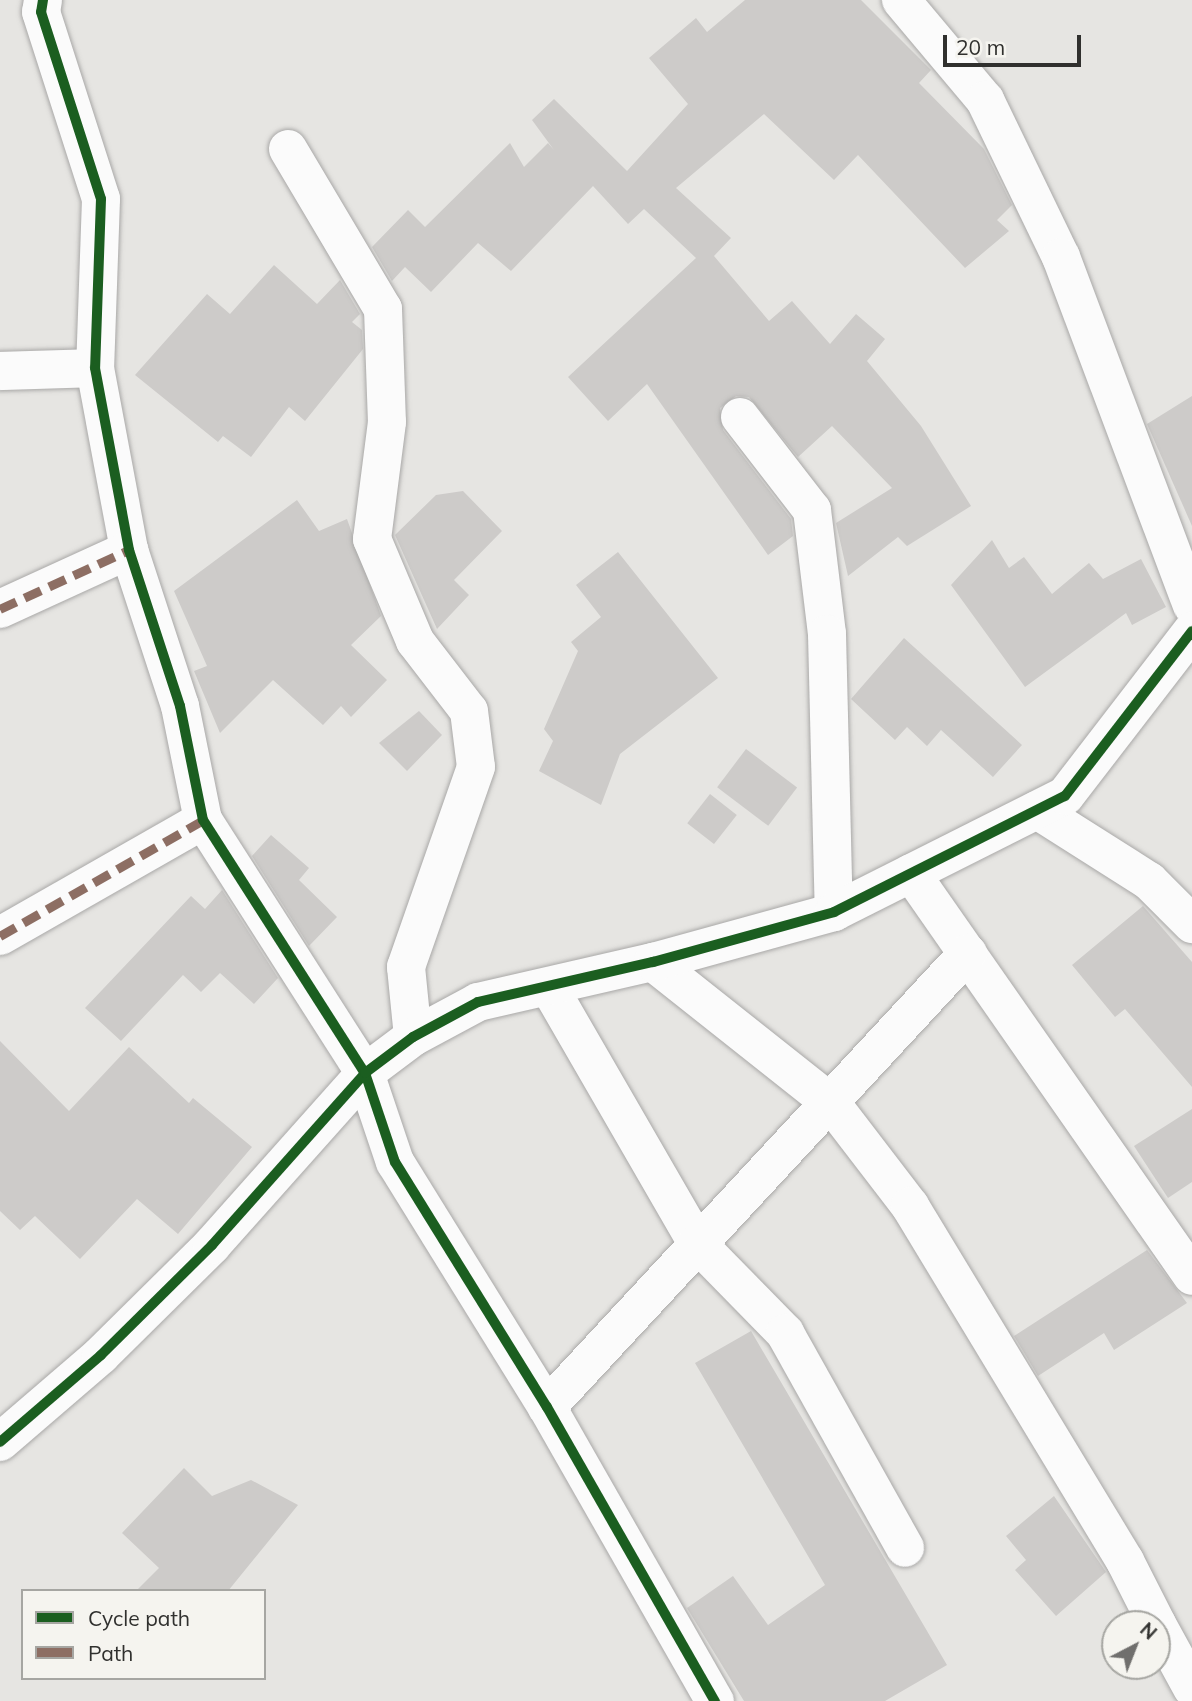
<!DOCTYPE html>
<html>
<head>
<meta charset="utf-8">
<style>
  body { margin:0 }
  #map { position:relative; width:1192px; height:1701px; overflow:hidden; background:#e6e5e2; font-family:Mulish,sans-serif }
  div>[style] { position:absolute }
  .building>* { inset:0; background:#cdcbc9; transform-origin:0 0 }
  .roads { filter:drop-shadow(0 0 2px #a9a8a7) drop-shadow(0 0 2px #a9a8a7) }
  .minor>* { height:38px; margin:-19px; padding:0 19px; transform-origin:19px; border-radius:19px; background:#fbfbfb }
  .quiet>* { height:9px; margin-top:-4.5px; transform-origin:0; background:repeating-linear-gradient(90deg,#8d6e63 0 18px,transparent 0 27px) }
  .cycleway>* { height:10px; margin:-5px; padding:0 5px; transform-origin:5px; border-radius:5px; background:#1b5e20 }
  span { translate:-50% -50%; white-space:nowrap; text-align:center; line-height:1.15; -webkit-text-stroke:5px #f5f4ef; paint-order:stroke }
  .legend { position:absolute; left:21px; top:1589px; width:245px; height:91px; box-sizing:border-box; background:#f5f4ef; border:2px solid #a6a6a2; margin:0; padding:9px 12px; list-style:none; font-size:21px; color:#30302e }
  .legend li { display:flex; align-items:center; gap:14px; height:35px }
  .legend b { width:35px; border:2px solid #a6a6a2 }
  .north { position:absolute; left:1101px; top:1610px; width:70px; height:70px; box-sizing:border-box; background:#f5f4ef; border:2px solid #a6a6a2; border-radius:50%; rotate:42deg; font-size:19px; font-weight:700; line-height:28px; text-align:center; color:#30302e }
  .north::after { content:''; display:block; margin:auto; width:24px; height:32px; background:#706f6d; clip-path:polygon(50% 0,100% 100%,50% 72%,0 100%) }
  .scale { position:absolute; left:943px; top:35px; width:138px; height:32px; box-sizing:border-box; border:4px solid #30302e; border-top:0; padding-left:9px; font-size:21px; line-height:24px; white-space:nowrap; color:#30302e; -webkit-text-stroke:5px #f5f4ef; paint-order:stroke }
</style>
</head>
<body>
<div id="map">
  <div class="building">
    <div style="clip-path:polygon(745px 0,861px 0,931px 70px,919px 83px,984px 149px,1012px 205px,997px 220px,1009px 231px,965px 268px,858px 155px,834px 180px,764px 114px,676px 188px,731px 238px,714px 256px,769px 321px,792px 301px,830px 344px,856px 314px,885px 339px,867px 361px,921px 426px,971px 506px,907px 546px,898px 537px,848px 576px,836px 523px,892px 488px,832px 426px,798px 457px,749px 397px,736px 396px,720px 408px,723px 430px,791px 519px,793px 536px,768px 555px,647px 384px,608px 421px,568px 377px,696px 258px,644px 209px,628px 224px,593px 186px,511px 271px,478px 243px,431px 292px,405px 267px,392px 281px,372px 247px,408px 210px,425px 227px,510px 143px,524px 167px,548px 143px,554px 150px,532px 120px,554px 99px,627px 171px,688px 104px,649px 58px,696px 18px,707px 32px)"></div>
    <div style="clip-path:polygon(274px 265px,317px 304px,340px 280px,360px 314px,352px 322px,362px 330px,363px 349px,305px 421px,289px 407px,251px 457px,223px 436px,218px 442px,135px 375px,207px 294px,230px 314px)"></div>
    <div style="clip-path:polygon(1192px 396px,1192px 526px,1147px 424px)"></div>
    <div style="clip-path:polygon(463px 491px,502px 531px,454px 580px,469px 595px,437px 629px,395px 535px,436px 495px)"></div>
    <div style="clip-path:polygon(297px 500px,319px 531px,347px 519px,381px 616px,351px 645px,387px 680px,351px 717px,341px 706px,323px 725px,273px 680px,220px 733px,194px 671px,207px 666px,174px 591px)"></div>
    <div style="clip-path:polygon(992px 540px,1009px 568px,1024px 557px,1052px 594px,1089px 563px,1103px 579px,1141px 559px,1166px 607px,1132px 625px,1126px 613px,1025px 687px,951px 585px)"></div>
    <div style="clip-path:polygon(618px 552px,718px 678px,620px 754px,601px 805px,539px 771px,553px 741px,544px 729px,578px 651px,571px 642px,601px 617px,576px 585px)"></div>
    <div style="clip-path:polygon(904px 638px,1022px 745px,993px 777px,941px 730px,927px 746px,907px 727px,895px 740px,851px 699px)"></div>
    <div style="clip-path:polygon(419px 711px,442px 735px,407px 771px,379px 743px)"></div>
    <div style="left:746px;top:749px;width:64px;height:48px;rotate:37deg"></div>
    <div style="left:710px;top:794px;width:34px;height:37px;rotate:38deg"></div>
    <div style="clip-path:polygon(271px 835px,309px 868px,299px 880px,337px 917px,309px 946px,252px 856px)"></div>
    <div style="clip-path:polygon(222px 890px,278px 978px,254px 1004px,220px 973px,201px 992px,183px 975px,121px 1041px,85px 1008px,191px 896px,205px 909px)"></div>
    <div style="clip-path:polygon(1143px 906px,1192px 962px,1192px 1087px,1125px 1009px,1115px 1017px,1072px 965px)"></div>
    <div style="clip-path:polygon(0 1041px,69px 1111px,129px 1047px,189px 1103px,193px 1098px,252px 1147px,178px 1234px,137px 1199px,80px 1259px,35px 1216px,20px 1230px,0 1211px)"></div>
    <div style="clip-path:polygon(1192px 1109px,1192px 1182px,1168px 1198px,1134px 1146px)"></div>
    <div style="clip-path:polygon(1147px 1250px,1187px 1303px,1114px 1350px,1104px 1333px,1038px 1376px,1014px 1336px)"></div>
    <div style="clip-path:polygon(751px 1331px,947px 1665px,885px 1701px,744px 1701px,687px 1608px,733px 1576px,768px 1625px,825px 1585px,695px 1363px)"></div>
    <div style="clip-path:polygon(184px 1468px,212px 1496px,251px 1480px,298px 1505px,228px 1591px,136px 1591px,159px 1568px,122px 1533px)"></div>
    <div style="clip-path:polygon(1054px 1496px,1106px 1572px,1056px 1616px,1015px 1570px,1026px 1560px,1006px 1536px)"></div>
  </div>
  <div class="roads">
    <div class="minor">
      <div style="left:43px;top:0;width:12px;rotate:99deg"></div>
      <div style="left:41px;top:12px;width:196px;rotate:72.2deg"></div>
      <div style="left:101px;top:199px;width:169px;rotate:92deg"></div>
      <div style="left:95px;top:368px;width:185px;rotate:79.4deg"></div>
      <div style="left:129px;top:550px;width:164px;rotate:71.9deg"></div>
      <div style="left:180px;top:706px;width:116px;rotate:78.6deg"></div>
      <div style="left:203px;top:820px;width:300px;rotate:57.4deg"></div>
      <div style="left:365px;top:1073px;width:94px;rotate:71.4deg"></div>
      <div style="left:395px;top:1162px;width:288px;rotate:58.2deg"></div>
      <div style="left:547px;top:1407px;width:339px;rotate:60.3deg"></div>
      <div style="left:901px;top:0;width:131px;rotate:50deg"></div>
      <div style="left:985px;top:100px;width:174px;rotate:64.2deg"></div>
      <div style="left:1061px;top:257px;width:372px;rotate:69.4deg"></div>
      <div style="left:288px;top:149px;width:186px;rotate:59.3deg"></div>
      <div style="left:383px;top:309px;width:113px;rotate:88deg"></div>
      <div style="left:387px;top:422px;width:118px;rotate:97.3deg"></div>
      <div style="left:372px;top:539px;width:111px;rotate:67.1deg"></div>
      <div style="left:415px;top:641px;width:88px;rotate:52.4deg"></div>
      <div style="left:469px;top:711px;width:56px;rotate:82.9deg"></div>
      <div style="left:476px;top:767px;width:212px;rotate:109.3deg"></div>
      <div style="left:406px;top:967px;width:70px;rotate:84.3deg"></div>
      <div style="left:0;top:371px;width:95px;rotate:-1.8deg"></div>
      <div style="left:740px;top:417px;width:118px;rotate:52.3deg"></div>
      <div style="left:812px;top:510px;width:125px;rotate:83.1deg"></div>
      <div style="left:827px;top:634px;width:278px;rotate:88.6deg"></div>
      <div style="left:0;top:609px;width:142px;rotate:-24.6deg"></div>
      <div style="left:1037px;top:810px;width:133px;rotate:32.4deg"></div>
      <div style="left:1149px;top:881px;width:61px;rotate:45deg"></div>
      <div style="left:911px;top:873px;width:491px;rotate:55.1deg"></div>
      <div style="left:0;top:936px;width:234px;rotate:-29.7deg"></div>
      <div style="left:653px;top:962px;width:227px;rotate:38.4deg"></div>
      <div style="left:831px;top:1103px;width:130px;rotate:52.5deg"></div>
      <div style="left:910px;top:1206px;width:415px;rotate:58.8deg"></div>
      <div style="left:1125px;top:1561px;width:71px;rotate:63.1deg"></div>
      <div style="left:549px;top:987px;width:296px;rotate:60deg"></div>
      <div style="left:697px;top:1243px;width:126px;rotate:45.6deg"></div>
      <div style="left:785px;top:1333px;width:246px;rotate:60.8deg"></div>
      <div style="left:547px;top:1407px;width:619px;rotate:-47.16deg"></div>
      <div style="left:0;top:1442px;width:133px;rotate:-40.7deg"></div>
      <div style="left:101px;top:1355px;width:156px;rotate:-44.7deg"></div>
      <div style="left:212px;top:1245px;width:230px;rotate:-48.3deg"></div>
      <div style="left:365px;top:1073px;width:60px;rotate:-36.9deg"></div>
      <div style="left:413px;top:1037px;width:74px;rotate:-28.3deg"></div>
      <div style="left:478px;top:1002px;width:180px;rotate:-12.9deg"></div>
      <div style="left:653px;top:962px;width:188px;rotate:-15.4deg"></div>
      <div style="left:834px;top:912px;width:258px;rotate:-26.7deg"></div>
      <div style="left:1065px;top:796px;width:208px;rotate:-52.4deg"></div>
      <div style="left:1157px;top:1624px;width:73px;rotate:61.3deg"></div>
    </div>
  </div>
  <div class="quiet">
    <div style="left:0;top:609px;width:142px;rotate:-24.6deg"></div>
    <div style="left:0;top:936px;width:234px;rotate:-29.7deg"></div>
  </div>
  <div class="cycleway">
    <div style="left:43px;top:0;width:12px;rotate:99deg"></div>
    <div style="left:41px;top:12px;width:196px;rotate:72.2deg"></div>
    <div style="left:101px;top:199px;width:169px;rotate:92deg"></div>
    <div style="left:95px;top:368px;width:185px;rotate:79.4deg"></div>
    <div style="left:129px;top:550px;width:164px;rotate:71.9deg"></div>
    <div style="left:180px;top:706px;width:116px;rotate:78.6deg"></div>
    <div style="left:203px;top:820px;width:300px;rotate:57.4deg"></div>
    <div style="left:365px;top:1073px;width:94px;rotate:71.4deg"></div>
    <div style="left:395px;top:1162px;width:288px;rotate:58.2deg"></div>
    <div style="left:547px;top:1407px;width:339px;rotate:60.3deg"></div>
    <div style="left:0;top:1442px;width:133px;rotate:-40.7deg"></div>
    <div style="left:101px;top:1355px;width:156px;rotate:-44.7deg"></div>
    <div style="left:212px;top:1245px;width:230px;rotate:-48.3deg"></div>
    <div style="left:365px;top:1073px;width:60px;rotate:-36.9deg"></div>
    <div style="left:413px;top:1037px;width:74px;rotate:-28.3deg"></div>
    <div style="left:478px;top:1002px;width:180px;rotate:-12.9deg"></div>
    <div style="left:653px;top:962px;width:188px;rotate:-15.4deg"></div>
    <div style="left:834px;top:912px;width:258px;rotate:-26.7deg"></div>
    <div style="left:1065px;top:796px;width:208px;rotate:-52.4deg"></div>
  </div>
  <ul class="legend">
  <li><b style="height:9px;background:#1b5e20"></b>Cycle path</li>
  <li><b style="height:9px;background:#8d6e63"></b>Path</li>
  </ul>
  <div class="north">N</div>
  <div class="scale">20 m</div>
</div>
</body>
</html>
